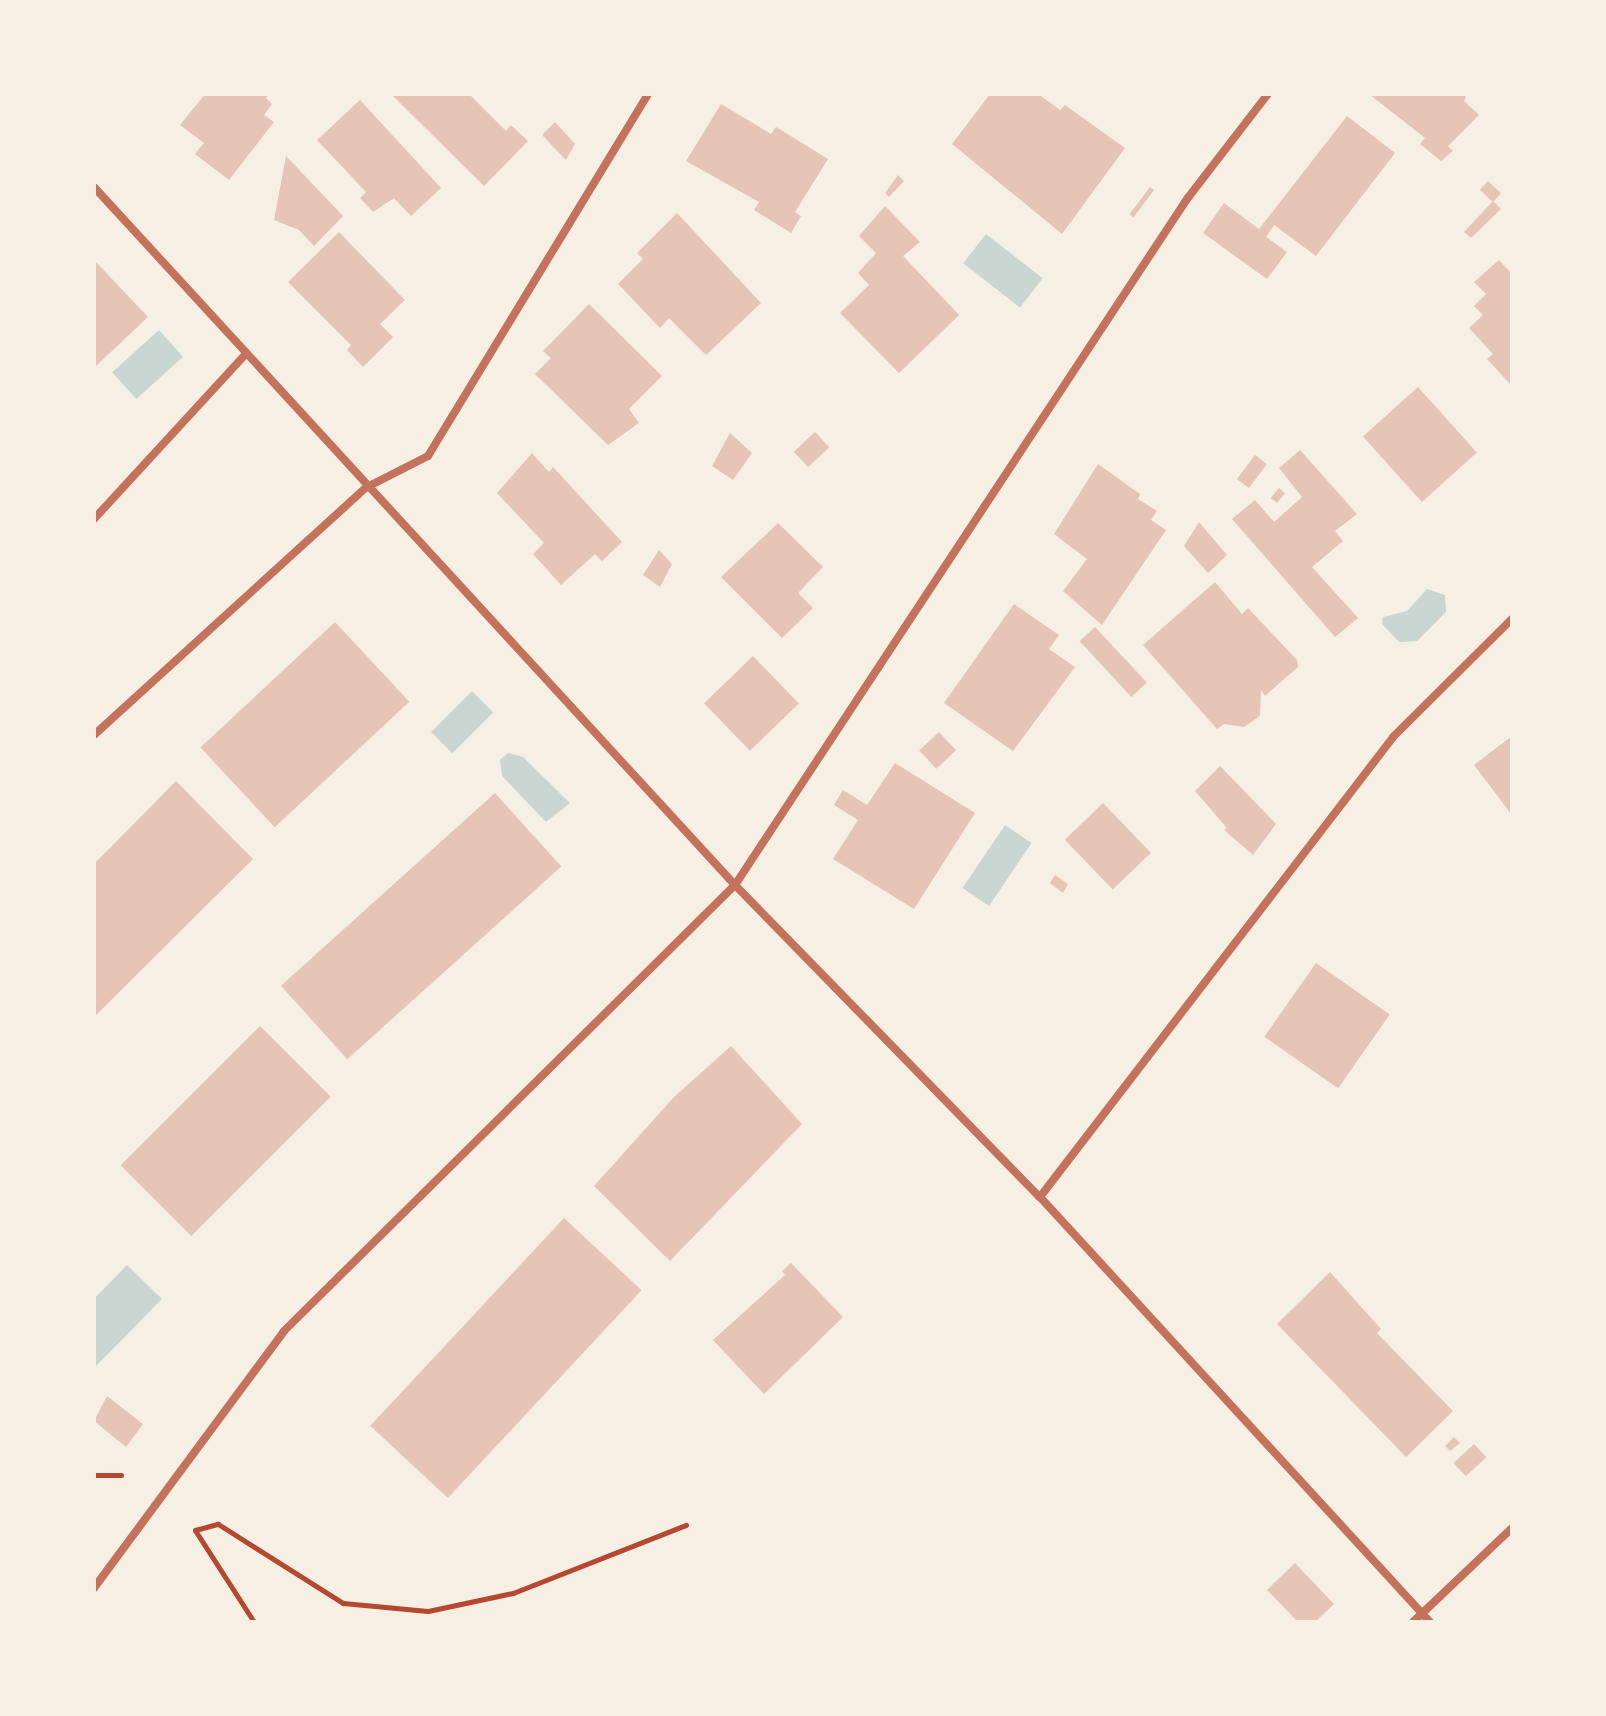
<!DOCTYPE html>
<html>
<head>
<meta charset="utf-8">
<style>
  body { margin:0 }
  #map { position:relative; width:1606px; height:1716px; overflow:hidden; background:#f6efe4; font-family:"Exo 2",sans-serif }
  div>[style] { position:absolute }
  .water>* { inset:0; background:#c9d6d2; transform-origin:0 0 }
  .building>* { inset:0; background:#e6c5b7; transform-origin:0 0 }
  .path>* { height:5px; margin:-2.5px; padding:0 2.5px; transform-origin:2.5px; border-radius:2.5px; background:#b5482f }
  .minor>* { height:8px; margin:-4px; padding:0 4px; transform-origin:4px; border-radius:4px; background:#c5725c }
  span { translate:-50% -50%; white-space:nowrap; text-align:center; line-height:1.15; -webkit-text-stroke:7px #f6efe4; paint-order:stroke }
  .frame { position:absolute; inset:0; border:96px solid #f6efe4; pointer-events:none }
</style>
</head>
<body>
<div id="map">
  <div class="water">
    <div style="left:986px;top:234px;width:72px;height:37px;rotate:38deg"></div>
    <div style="left:159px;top:330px;width:36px;height:63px;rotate:48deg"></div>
    <div style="clip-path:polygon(1427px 589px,1445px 595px,1446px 612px,1417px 641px,1399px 642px,1382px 624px,1383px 617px,1407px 611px)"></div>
    <div style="left:472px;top:691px;width:30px;height:58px;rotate:45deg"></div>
    <div style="clip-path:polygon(508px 753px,523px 757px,570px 803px,546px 822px,502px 776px,500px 760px)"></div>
    <div style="left:1005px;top:825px;width:32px;height:76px;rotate:34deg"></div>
    <div style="clip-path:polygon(127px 1265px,162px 1299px,94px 1368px,94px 1299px)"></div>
  </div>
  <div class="building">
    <div style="clip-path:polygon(205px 94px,269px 94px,266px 98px,272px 104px,264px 115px,274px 122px,229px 180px,195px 154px,204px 143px,180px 125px)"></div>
    <div style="clip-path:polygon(391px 94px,469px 94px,506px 131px,511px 125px,528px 141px,484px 186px)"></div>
    <div style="clip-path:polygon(990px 94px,1038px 94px,1060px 110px,1065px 105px,1125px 148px,1062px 234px,952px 144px)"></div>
    <div style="clip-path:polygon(1369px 94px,1467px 94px,1464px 101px,1479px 115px,1448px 146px,1453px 151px,1441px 161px,1420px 144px,1425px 138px)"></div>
    <div style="clip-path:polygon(360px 100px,441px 188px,411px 216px,394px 198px,373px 212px,360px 198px,366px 192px,317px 140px)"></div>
    <div style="clip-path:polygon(721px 104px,771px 134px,776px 127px,828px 159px,795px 212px,801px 216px,791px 233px,754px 210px,759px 202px,686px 161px)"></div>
    <div style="clip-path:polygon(1347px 116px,1395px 153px,1316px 256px,1274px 225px,1266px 237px,1287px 252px,1267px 279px,1203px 233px,1224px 203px,1259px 229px)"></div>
    <div style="clip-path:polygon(555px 122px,575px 144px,566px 160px,542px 135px)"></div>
    <div style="clip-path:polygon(286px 156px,343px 216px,314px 246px,299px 230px,274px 220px)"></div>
    <div style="clip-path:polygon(898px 175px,904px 181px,889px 197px,885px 193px)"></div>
    <div style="left:1488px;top:181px;width:18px;height:12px;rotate:43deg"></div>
    <div style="left:1150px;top:187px;width:5px;height:34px;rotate:37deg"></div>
    <div style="clip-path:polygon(1493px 201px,1501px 209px,1471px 238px,1464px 232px)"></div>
    <div style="clip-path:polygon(885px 206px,920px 242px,903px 256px,959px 315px,899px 373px,840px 313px,869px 285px,858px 273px,876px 253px,859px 236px)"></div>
    <div style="clip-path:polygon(677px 213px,761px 303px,706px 355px,669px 318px,660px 328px,618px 284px,643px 259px,637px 253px)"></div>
    <div style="clip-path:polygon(339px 232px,405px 300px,380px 324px,393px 337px,363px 367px,347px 350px,351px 345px,288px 282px)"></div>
    <div style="clip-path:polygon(94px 260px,148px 317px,96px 366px,94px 363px)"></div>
    <div style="clip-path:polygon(1499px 260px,1512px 274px,1512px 386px,1487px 359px,1493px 354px,1469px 328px,1483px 315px,1474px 306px,1486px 294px,1474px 282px)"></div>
    <div style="clip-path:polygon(589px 304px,662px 376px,629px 409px,639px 423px,608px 445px,535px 374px,551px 358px,543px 351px)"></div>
    <div style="left:1418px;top:387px;width:88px;height:74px;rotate:48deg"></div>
    <div style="left:815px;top:432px;width:21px;height:29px;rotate:47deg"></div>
    <div style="clip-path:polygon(730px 433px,752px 453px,733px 480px,712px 466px)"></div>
    <div style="clip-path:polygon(1300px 450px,1357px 514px,1335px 531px,1343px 541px,1312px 567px,1358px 618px,1335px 637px,1232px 519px,1255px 500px,1274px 522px,1302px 497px,1279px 468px)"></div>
    <div style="clip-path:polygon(532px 453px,549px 472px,553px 467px,622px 542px,602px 561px,595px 554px,561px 585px,533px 554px,544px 543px,497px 493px)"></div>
    <div style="left:1255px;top:455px;width:15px;height:30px;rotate:37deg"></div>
    <div style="clip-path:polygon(1098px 464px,1140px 494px,1138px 499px,1157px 511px,1151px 520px,1166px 530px,1102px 625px,1063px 591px,1087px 559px,1054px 534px)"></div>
    <div style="left:1279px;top:488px;width:8px;height:13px;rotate:40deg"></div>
    <div style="clip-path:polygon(1199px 522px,1227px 555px,1208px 573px,1184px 546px)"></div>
    <div style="clip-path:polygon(778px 523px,823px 567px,798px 593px,813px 608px,782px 638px,721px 577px)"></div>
    <div style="clip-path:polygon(659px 550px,672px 564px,660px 587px,643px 575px)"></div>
    <div style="clip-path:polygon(1215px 582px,1242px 614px,1248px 608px,1297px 660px,1298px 667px,1265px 696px,1261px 690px,1260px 716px,1244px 727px,1224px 724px,1217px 729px,1143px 645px)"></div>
    <div style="clip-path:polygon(1014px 604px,1059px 635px,1049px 649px,1075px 667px,1013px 751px,944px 703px)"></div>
    <div style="left:335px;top:622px;width:109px;height:184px;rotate:47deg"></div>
    <div style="left:1095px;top:627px;width:76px;height:21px;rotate:47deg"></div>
    <div style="left:753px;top:656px;width:66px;height:68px;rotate:46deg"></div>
    <div style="left:939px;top:732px;width:25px;height:27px;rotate:47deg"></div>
    <div style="clip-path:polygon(1512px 736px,1512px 815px,1474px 765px)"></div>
    <div style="clip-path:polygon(895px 763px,975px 813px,914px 909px,833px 859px,858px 820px,834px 805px,843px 790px,867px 805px)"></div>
    <div style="clip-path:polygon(1220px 766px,1276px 824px,1253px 855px,1224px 830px,1227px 828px,1195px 791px)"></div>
    <div style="clip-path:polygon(176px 781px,253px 859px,94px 1017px,94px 864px)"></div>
    <div style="left:495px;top:793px;width:99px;height:288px;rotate:48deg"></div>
    <div style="left:1103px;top:803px;width:69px;height:53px;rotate:46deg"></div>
    <div style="clip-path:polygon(1055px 875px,1068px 884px,1063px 893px,1050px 883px)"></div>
    <div style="left:1316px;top:963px;width:90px;height:90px;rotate:35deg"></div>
    <div style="left:260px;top:1026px;width:100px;height:197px;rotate:45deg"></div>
    <div style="clip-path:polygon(731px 1046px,802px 1124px,670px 1261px,594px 1186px,674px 1097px)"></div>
    <div style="left:564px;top:1218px;width:106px;height:284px;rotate:43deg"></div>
    <div style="clip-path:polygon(791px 1263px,843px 1317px,764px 1394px,713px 1340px,785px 1275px,782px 1271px)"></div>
    <div style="clip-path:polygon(1330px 1272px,1381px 1329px,1377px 1333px,1453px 1411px,1406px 1457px,1277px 1324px)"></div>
    <div style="clip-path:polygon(107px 1396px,143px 1424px,126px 1447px,94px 1421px)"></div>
    <div style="clip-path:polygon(1454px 1437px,1460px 1443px,1450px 1451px,1445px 1446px)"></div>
    <div style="left:1474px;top:1444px;width:18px;height:28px;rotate:47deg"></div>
    <div style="clip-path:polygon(1295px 1563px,1334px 1604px,1315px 1622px,1298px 1622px,1267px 1590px)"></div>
  </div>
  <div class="path">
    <div style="left:94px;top:1475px;width:27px"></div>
    <div style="left:254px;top:1622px;width:109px;rotate:-122.7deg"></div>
    <div style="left:195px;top:1530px;width:24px;rotate:-15deg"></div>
    <div style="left:218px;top:1524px;width:148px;rotate:32.3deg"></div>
    <div style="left:343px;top:1603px;width:85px;rotate:5.4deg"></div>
    <div style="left:428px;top:1611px;width:87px;rotate:-12deg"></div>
    <div style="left:513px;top:1593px;width:186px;rotate:-21.5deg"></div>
  </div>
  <div class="minor">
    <div style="left:94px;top:187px;width:948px;rotate:47.44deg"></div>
    <div style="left:735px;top:885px;width:436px;rotate:45.7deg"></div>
    <div style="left:1040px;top:1197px;width:577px;rotate:47.46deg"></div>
    <div style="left:94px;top:519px;width:222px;rotate:-47.4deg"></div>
    <div style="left:94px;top:735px;width:369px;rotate:-42.3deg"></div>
    <div style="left:367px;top:487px;width:68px;rotate:-26.9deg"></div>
    <div style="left:428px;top:456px;width:424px;rotate:-58.7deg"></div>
    <div style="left:1040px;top:1197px;width:581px;rotate:-52.48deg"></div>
    <div style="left:1394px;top:736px;width:166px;rotate:-44.8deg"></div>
    <div style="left:94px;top:1588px;width:320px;rotate:-53.5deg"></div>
    <div style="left:284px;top:1331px;width:634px;rotate:-44.68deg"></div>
    <div style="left:735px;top:885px;width:822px;rotate:-56.62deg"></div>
    <div style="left:1187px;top:199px;width:133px;rotate:-52.4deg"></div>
    <div style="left:1413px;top:1622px;width:137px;rotate:-43.5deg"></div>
  </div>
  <div class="frame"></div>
</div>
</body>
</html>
